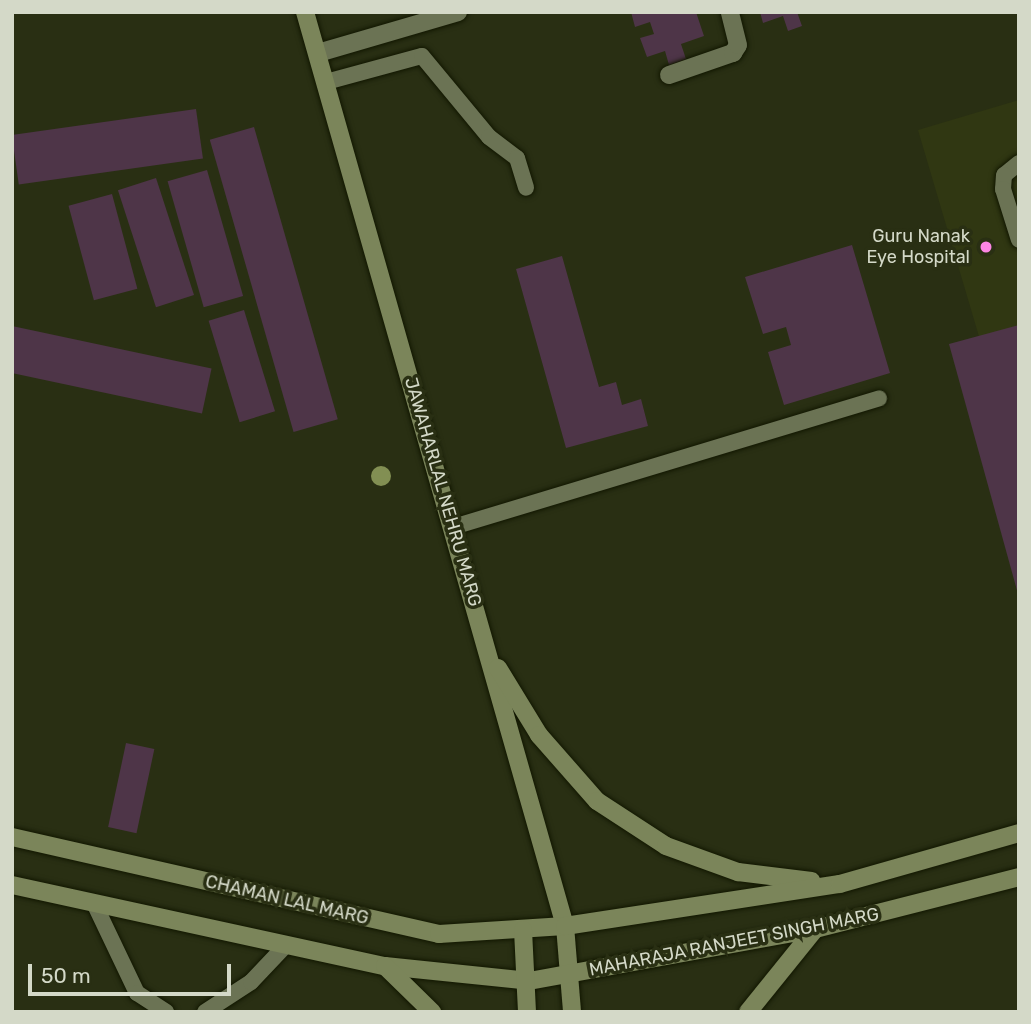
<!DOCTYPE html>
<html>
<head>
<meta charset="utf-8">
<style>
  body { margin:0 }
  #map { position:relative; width:1031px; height:1024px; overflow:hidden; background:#292f13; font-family:Rubik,sans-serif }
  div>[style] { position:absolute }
  .built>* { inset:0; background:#303712 }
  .building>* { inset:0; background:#4e3548; transform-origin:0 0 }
  .roads { filter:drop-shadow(0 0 2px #121700) drop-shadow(0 0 2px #121700) }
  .lane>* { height:16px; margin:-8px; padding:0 8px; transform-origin:8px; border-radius:8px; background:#6b7354 }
  .street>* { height:18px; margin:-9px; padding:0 9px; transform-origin:9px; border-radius:9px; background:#6b7354 }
  .secondary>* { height:18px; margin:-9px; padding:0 9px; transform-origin:9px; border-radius:9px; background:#7b855a }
  .trees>* { width:20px; height:20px; margin:-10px; border-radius:50%; background:#828f53 }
  .dots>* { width:19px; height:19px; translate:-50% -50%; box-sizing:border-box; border:4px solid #292f13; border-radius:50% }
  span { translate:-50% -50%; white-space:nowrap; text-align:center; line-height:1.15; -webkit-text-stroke:7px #292f13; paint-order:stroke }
  .poi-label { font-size:18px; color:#d4d9c8 }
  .right { translate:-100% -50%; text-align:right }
  .street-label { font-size:18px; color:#d4d9c8 }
  .frame { position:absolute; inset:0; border:14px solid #d4d9c8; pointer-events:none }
  .scale { position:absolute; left:28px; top:964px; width:203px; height:32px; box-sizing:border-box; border:4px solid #d4d9c8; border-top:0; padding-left:9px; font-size:21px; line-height:24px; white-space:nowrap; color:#d4d9c8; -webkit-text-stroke:5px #292f13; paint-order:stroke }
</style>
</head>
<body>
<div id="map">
  <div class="built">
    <div style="clip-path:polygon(1019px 100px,1019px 472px,918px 130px)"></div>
  </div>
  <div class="building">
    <div style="clip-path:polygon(631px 12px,696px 12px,704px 36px,681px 44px,686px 59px,669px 65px,665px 51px,647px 57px,640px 38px,654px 34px,650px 22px,635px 27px)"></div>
    <div style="clip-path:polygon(760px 12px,797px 12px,802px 26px,788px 31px,783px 16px,763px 23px)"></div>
    <div style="left:196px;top:109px;width:50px;height:186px;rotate:82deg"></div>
    <div style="left:254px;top:127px;width:304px;height:46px;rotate:74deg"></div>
    <div style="left:207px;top:170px;width:131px;height:41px;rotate:74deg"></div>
    <div style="left:156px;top:178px;width:123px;height:40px;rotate:72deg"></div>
    <div style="left:112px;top:194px;width:98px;height:45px;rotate:75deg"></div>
    <div style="clip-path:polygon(852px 245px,890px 373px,784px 405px,768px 352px,791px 345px,786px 327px,763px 334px,745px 277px)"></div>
    <div style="clip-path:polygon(562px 256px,599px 387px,616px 382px,622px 405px,641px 399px,648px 426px,566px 448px,516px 269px)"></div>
    <div style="left:244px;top:310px;width:106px;height:37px;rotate:73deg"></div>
    <div style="clip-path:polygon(1019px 325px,1019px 594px,1018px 594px,949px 344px)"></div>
    <div style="left:12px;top:326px;width:204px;height:46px;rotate:12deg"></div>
    <div style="left:126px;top:743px;width:29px;height:86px;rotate:12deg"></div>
  </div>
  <div class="roads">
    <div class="lane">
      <div style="left:326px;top:82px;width:99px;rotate:-15.2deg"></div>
      <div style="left:422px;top:56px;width:105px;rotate:50.4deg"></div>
      <div style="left:489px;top:137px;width:35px;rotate:37deg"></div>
      <div style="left:517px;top:158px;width:31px;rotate:73deg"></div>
      <div style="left:1019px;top:163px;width:19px;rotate:141deg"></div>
      <div style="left:1004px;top:175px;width:14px;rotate:94deg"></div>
      <div style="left:1003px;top:189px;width:53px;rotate:72.6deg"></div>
      <div style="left:453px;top:527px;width:445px;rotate:-16.8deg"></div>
      <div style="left:94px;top:903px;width:100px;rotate:64.5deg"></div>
      <div style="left:137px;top:993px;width:35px;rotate:33deg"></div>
      <div style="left:205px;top:1012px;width:55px;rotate:-33.1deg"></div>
      <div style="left:251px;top:982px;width:51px;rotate:-46.6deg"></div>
    </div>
    <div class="street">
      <div style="left:318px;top:53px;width:146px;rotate:-16.3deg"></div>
      <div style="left:669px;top:75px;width:68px;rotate:-19deg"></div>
      <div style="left:733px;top:53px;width:9px;rotate:-58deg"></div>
      <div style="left:738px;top:45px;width:34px;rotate:-104deg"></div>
    </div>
    <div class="secondary">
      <div style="left:305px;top:12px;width:950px;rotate:74.12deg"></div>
      <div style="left:565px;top:926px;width:86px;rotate:85.3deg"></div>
      <div style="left:498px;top:668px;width:79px;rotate:58.5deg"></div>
      <div style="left:539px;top:735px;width:88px;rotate:48.7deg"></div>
      <div style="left:597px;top:801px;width:82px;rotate:33.1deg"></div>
      <div style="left:666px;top:846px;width:77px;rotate:19.9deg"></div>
      <div style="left:738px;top:872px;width:74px;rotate:7deg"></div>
      <div style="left:12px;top:837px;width:438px;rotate:12.8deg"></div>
      <div style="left:439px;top:934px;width:126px;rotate:-3.6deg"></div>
      <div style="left:565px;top:926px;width:278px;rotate:-8.7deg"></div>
      <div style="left:840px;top:884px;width:186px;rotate:-15.9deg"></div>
      <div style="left:12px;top:885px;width:382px;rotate:12.3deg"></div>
      <div style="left:385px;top:966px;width:145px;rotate:5.9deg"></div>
      <div style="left:529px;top:981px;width:291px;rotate:-10.3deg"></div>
      <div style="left:815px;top:929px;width:211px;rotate:-14.3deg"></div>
      <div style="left:523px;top:930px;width:82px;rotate:87.2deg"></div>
      <div style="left:385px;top:966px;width:66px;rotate:44.4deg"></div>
      <div style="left:748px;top:1012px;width:107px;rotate:-51.1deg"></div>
    </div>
  </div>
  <div class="trees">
    <div style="left:381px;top:476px"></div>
  </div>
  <div class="dots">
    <div style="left:986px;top:247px;background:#fc86e3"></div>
  </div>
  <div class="poi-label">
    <span class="right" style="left:970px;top:247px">Guru Nanak<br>Eye Hospital</span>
  </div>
  <div class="street-label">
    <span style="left:443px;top:492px;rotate:74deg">JAWAHARLAL NEHRU MARG</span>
    <span style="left:287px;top:900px;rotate:13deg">CHAMAN LAL MARG</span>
    <span style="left:734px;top:942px;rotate:-11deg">MAHARAJA RANJEET SINGH MARG</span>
  </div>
  <div class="frame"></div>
  <div class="scale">50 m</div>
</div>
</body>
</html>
